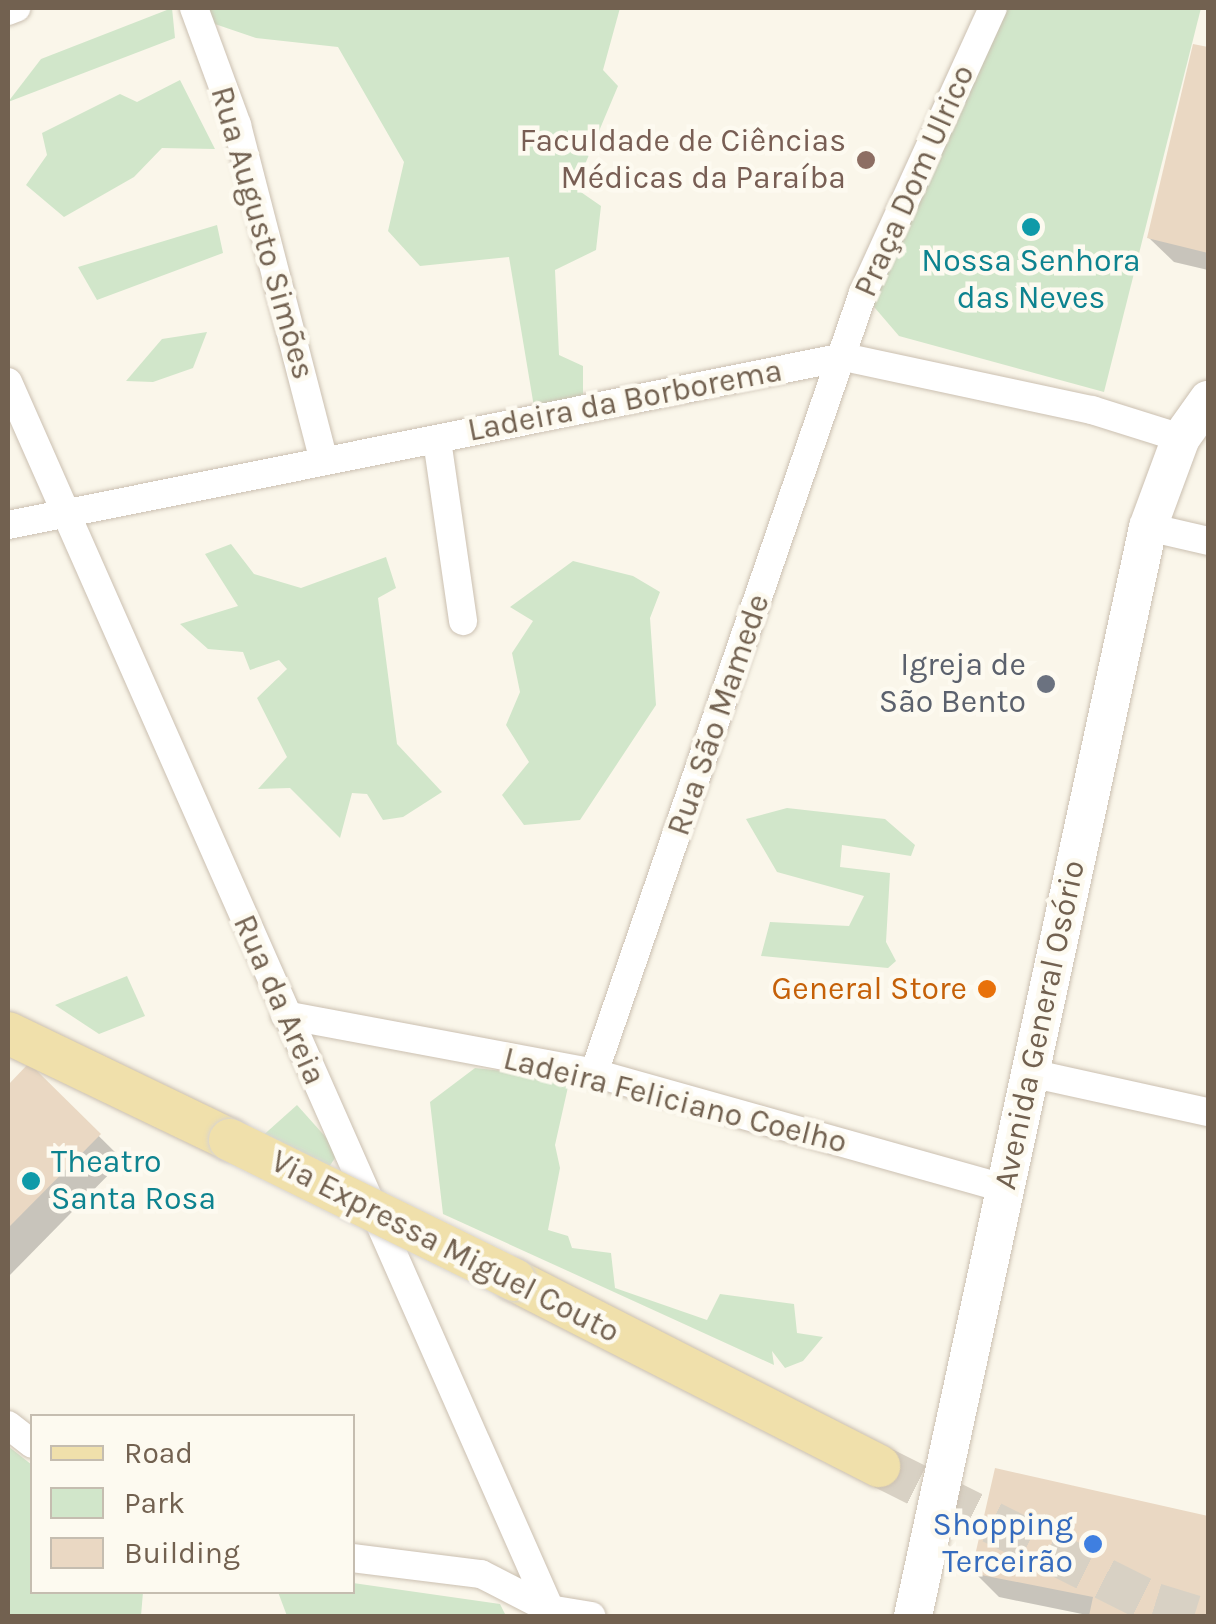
<!DOCTYPE html>
<html>
<head>
<meta charset="utf-8">
<style>
  body { margin:0 }
  #map { position:relative; width:1216px; height:1624px; overflow:hidden; background:#faf6ea; font-family:Karla,sans-serif }
  div>[style] { position:absolute }
  .green>* { inset:0; background:#d1e6ca }
  .shadow>* { inset:0; background:#0003 }
  .building>* { inset:0; background:#ead8c3 }
  .primary-tunnel>* { height:42px; margin-top:-21px; transform-origin:0; background:repeating-linear-gradient(90deg,#d8d1c4 0 42px,transparent 0 63px) }
  .roads { filter:drop-shadow(0 0 2px #cbc0b1) drop-shadow(0 0 2px #cbc0b1) }
  .street>* { height:28px; margin:-14px; padding:0 14px; transform-origin:14px; border-radius:14px; background:#fff }
  .secondary>* { height:38px; margin:-19px; padding:0 19px; transform-origin:19px; border-radius:19px; background:#fff }
  .primary>* { height:42px; margin:-21px; padding:0 21px; transform-origin:21px; border-radius:21px; background:#f0e0ab }
  .bridges { filter:drop-shadow(0 0 2px #d8d3ce) drop-shadow(0 0 2px #d8d3ce) }
  .primary-bridge>* { height:42px; margin:-21px; padding:0 21px; transform-origin:21px; border-radius:21px; background:#f0e0ab }
  .dots>* { width:28px; height:28px; translate:-50% -50%; box-sizing:border-box; border:5px solid #fdfaf0; border-radius:50% }
  span { translate:-50% -50%; white-space:nowrap; text-align:center; line-height:1.15; -webkit-text-stroke:9px #fdfaf0; paint-order:stroke }
  .education-label { font-size:32px; color:#785e54 }
  .right { translate:-100% -50%; text-align:right }
  .street-label { font-size:32px; color:#726150 }
  .culture-label { font-size:32px; color:#0d838f }
  .left { translate:0 -50%; text-align:left }
  .worship-label { font-size:32px; color:#5b616d }
  .food-label { font-size:32px; color:#c56008 }
  .shop-label { font-size:32px; color:#366cbe }
  .frame { position:absolute; inset:0; border:10px solid #726150; pointer-events:none }
  .legend { position:absolute; left:30px; top:1414px; width:325px; height:180px; box-sizing:border-box; background:#fdfaf0; border:2px solid #c5bdb0; margin:0; padding:12px 18px; list-style:none; font-size:30px; color:#726150 }
  .legend li { display:flex; align-items:center; gap:20px; height:50px }
  .legend b { width:50px; border:2px solid #c5bdb0 }
</style>
</head>
<body>
<div id="map">
  <div class="green">
    <div style="clip-path:polygon(172px 8px,175px 38px,8px 102px,41px 59px)"></div>
    <div style="clip-path:polygon(206px 8px,620px 8px,603px 70px,618px 86px,575px 188px,601px 206px,596px 250px,555px 270px,559px 355px,583px 366px,583px 397px,534px 407px,509px 257px,420px 266px,388px 231px,404px 162px,338px 47px,256px 38px,209px 22px)"></div>
    <div style="clip-path:polygon(995px 8px,1201px 8px,1104px 392px,899px 336px,863px 294px)"></div>
    <div style="clip-path:polygon(180px 80px,215px 149px,162px 148px,134px 177px,64px 217px,26px 185px,47px 155px,42px 133px,120px 94px,137px 102px)"></div>
    <div style="clip-path:polygon(217px 225px,223px 253px,97px 300px,78px 267px)"></div>
    <div style="clip-path:polygon(207px 332px,193px 368px,153px 382px,126px 381px,162px 339px)"></div>
    <div style="clip-path:polygon(231px 544px,254px 574px,301px 588px,386px 557px,396px 588px,378px 598px,397px 744px,442px 792px,403px 817px,383px 820px,367px 794px,352px 793px,340px 838px,290px 788px,258px 789px,287px 757px,257px 698px,287px 669px,279px 660px,250px 670px,243px 652px,208px 649px,180px 624px,238px 606px,205px 554px)"></div>
    <div style="clip-path:polygon(573px 561px,633px 576px,660px 592px,650px 618px,656px 705px,580px 820px,524px 825px,502px 795px,529px 762px,506px 725px,520px 692px,512px 653px,533px 621px,510px 607px)"></div>
    <div style="clip-path:polygon(787px 808px,885px 819px,915px 845px,911px 856px,842px 845px,840px 867px,890px 873px,886px 942px,896px 961px,888px 968px,761px 956px,770px 922px,849px 926px,864px 896px,777px 872px,746px 819px)"></div>
    <div style="clip-path:polygon(127px 976px,145px 1016px,99px 1034px,55px 1005px)"></div>
    <div style="clip-path:polygon(475px 1068px,570px 1078px,555px 1145px,560px 1168px,548px 1230px,568px 1236px,572px 1248px,611px 1253px,615px 1288px,707px 1320px,720px 1294px,794px 1304px,797px 1333px,823px 1337px,803px 1361px,785px 1368px,772px 1351px,774px 1365px,443px 1214px,430px 1102px)"></div>
    <div style="clip-path:polygon(297px 1105px,339px 1152px,323px 1176px,259px 1139px)"></div>
    <div style="clip-path:polygon(8px 1446px,32px 1465px,32px 1592px,143px 1592px,141px 1616px,8px 1616px)"></div>
    <div style="clip-path:polygon(353px 1583px,500px 1604px,506px 1616px,287px 1616px,278px 1592px,352px 1592px)"></div>
  </div>
  <div class="shadow">
    <div style="clip-path:polygon(1195px 47px,1208px 50px,1208px 270px,1174px 262px,1149px 238px)"></div>
    <div style="clip-path:polygon(29px 1067px,123px 1160px,8px 1277px,8px 1089px)"></div>
    <div style="clip-path:polygon(996px 1471px,1208px 1518px,1208px 1616px,1092px 1616px,999px 1597px,974px 1572px)"></div>
  </div>
  <div class="building">
    <div style="clip-path:polygon(1193px 44px,1208px 47px,1208px 253px,1147px 238px)"></div>
    <div style="clip-path:polygon(29px 1063px,101px 1134px,8px 1228px,8px 1085px)"></div>
    <div style="clip-path:polygon(995px 1468px,1208px 1516px,1208px 1616px,1089px 1616px,1093px 1597px,971px 1573px)"></div>
  </div>
  <div class="primary-tunnel">
    <div style="left:879px;top:1466px;width:309px;rotate:26.6deg"></div>
    <div style="left:1155px;top:1604px;width:41px;rotate:17.1deg"></div>
  </div>
  <div class="roads">
    <div class="street">
      <div style="left:194px;top:8px;width:125px;rotate:69.8deg"></div>
      <div style="left:237px;top:125px;width:347px;rotate:75.5deg"></div>
      <div style="left:8px;top:11px;width:9px;rotate:-21deg"></div>
      <div style="left:8px;top:382px;width:1349px;rotate:66.17deg"></div>
      <div style="left:437px;top:440px;width:183px;rotate:81.8deg"></div>
      <div style="left:8px;top:525px;width:853px;rotate:-11.36deg"></div>
      <div style="left:844px;top:357px;width:254px;rotate:12.1deg"></div>
      <div style="left:1092px;top:410px;width:93px;rotate:17.5deg"></div>
      <div style="left:1148px;top:527px;width:62px;rotate:13.1deg"></div>
      <div style="left:285px;top:1015px;width:314px;rotate:10.6deg"></div>
      <div style="left:594px;top:1073px;width:426px;rotate:15.7deg"></div>
      <div style="left:594px;top:1073px;width:825px;rotate:-70.97deg"></div>
      <div style="left:863px;top:293px;width:313px;rotate:-65.5deg"></div>
      <div style="left:1030px;top:1073px;width:182px;rotate:12.4deg"></div>
      <div style="left:8px;top:1425px;width:31px;rotate:38deg"></div>
      <div style="left:352px;top:1558px;width:130px;rotate:7.1deg"></div>
      <div style="left:481px;top:1574px;width:76px;rotate:27.2deg"></div>
      <div style="left:549px;top:1609px;width:43px;rotate:9.5deg"></div>
    </div>
    <div class="secondary">
      <div style="left:913px;top:1616px;width:1114px;rotate:-77.82deg"></div>
      <div style="left:1148px;top:527px;width:95px;rotate:-69.7deg"></div>
      <div style="left:1181px;top:438px;width:47px;rotate:-54.6deg"></div>
    </div>
    <div class="primary">
      <div style="left:8px;top:1033px;width:246px;rotate:25.7deg"></div>
      <div style="left:514px;top:1280px;width:410px;rotate:27deg"></div>
    </div>
  </div>
  <div class="bridges">
    <div class="primary-bridge">
      <div style="left:230px;top:1140px;width:317px;rotate:26.2deg"></div>
    </div>
  </div>
  <div class="dots">
    <div style="left:866px;top:160px;background:#8d6e63"></div>
    <div style="left:1031px;top:227px;background:#0f9aa8"></div>
    <div style="left:1046px;top:684px;background:#6b7280"></div>
    <div style="left:987px;top:989px;background:#e8710a"></div>
    <div style="left:31px;top:1181px;background:#0f9aa8"></div>
    <div style="left:1093px;top:1544px;background:#3f7fe0"></div>
  </div>
  <div class="education-label">
    <span class="right" style="left:846px;top:160px">Faculdade de Ciências<br>Médicas da Paraíba</span>
  </div>
  <div class="street-label">
    <span style="left:915px;top:181px;rotate:-66deg">Praça Dom Ulrico</span>
    <span style="left:262px;top:233px;rotate:74deg">Rua Augusto Simões</span>
    <span style="left:625px;top:401px;rotate:-11deg">Ladeira da Borborema</span>
    <span style="left:719px;top:715px;rotate:-71deg">Rua São Mamede</span>
    <span style="left:279px;top:1000px;rotate:66deg">Rua da Areia</span>
    <span style="left:1040px;top:1025px;rotate:-78deg">Avenida General Osório</span>
    <span style="left:675px;top:1101px;rotate:14deg">Ladeira Feliciano Coelho</span>
    <span style="left:445px;top:1247px;rotate:27deg">Via Expressa Miguel Couto</span>
  </div>
  <div class="culture-label">
    <span style="left:1031px;top:280px">Nossa Senhora<br>das Neves</span>
    <span class="left" style="left:51px;top:1181px">Theatro<br>Santa Rosa</span>
  </div>
  <div class="worship-label">
    <span class="right" style="left:1026px;top:684px">Igreja de<br>São Bento</span>
  </div>
  <div class="food-label">
    <span class="right" style="left:967px;top:989px">General Store</span>
  </div>
  <div class="shop-label">
    <span class="right" style="left:1073px;top:1544px">Shopping<br>Terceirão</span>
  </div>
  <div class="frame"></div>
  <ul class="legend">
  <li><b style="height:12px;background:#f0e0ab"></b>Road</li>
  <li><b style="height:28px;background:#d1e6ca"></b>Park</li>
  <li><b style="height:28px;background:#ead8c3"></b>Building</li>
  </ul>
</div>
</body>
</html>
